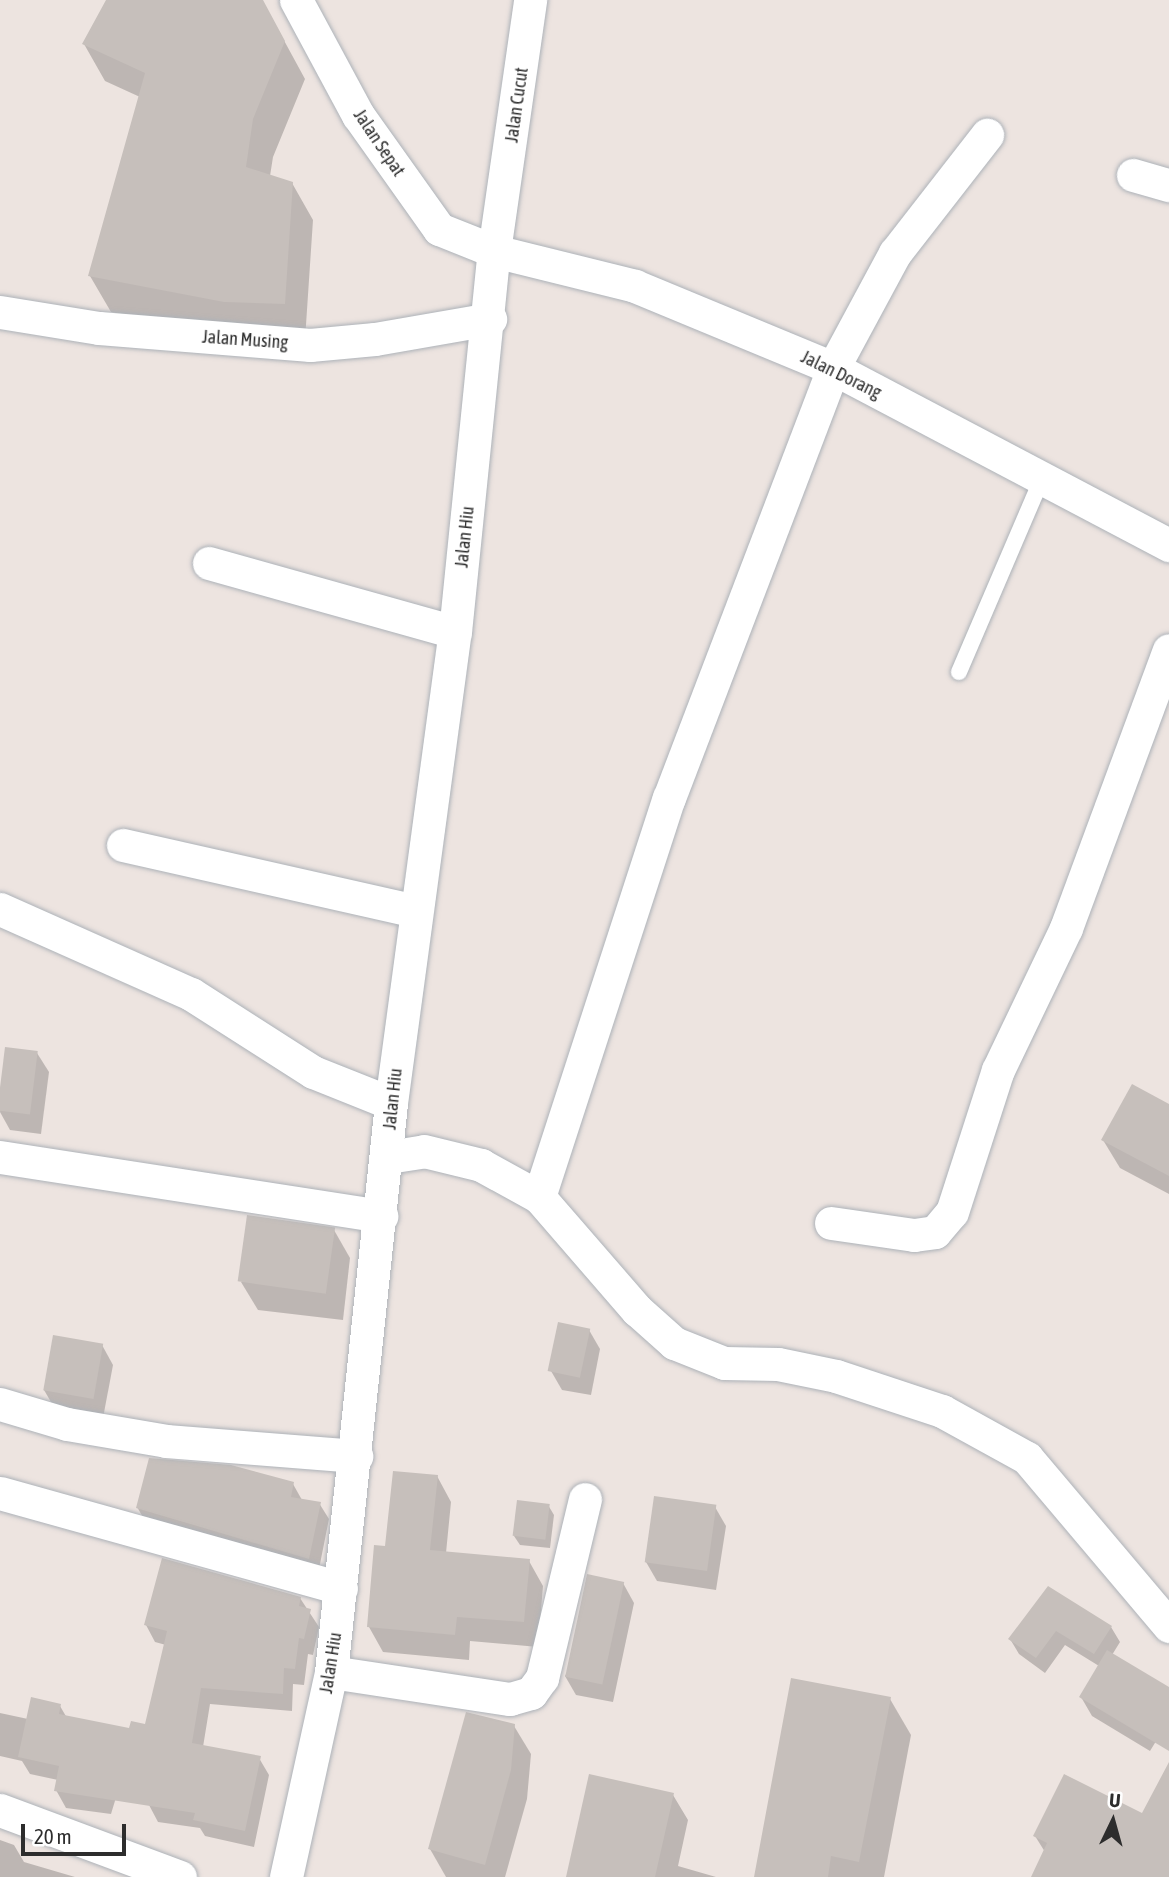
<!DOCTYPE html>
<html>
<head>
<meta charset="utf-8">
<style>
  body { margin:0 }
  #map { position:relative; width:1169px; height:1877px; overflow:hidden; background:#ede4e0; font-family:"Asap Condensed",sans-serif }
  div>[style] { position:absolute }
  .shadow>* { inset:0; background:#0003 }
  .building>* { inset:0; background:#c6bfbb; transform-origin:0 0 }
  .roads { filter:drop-shadow(0 0 2px #adb2b8) drop-shadow(0 0 2px #adb2b8) }
  .service>* { height:16px; margin:-8px; padding:0 8px; transform-origin:8px; border-radius:8px; background:#fff }
  .minor>* { height:33px; margin:-16.5px; padding:0 16.5px; transform-origin:16.5px; border-radius:16.5px; background:#fff }
  span { translate:-50% -50%; white-space:nowrap; text-align:center; line-height:1.15; -webkit-text-stroke:6px #fff; paint-order:stroke }
  .street-label { font-size:18px; color:#2d2d2d }
  .north { position:absolute; left:1078px; top:1786px; width:70px; height:70px; -webkit-text-stroke:5px #fff; paint-order:stroke; rotate:5deg; font-size:19px; font-weight:700; line-height:28px; text-align:center; color:#2d2d2d }
  .north::after { content:''; display:block; margin:auto; width:24px; height:32px; background:#2d2d2d; clip-path:polygon(50% 0,100% 100%,50% 72%,0 100%) }
  .scale { position:absolute; left:21px; top:1824px; width:105px; height:32px; box-sizing:border-box; border:4px solid #2d2d2d; border-top:0; padding-left:9px; font-size:21px; line-height:24px; white-space:nowrap; color:#2d2d2d; -webkit-text-stroke:5px #fff; paint-order:stroke }
</style>
</head>
<body>
<div id="map">
  <div class="shadow">
    <div style="clip-path:polygon(108px 0,262px 0,305px 79px,273px 157px,270px 176px,292px 183px,313px 220px,305px 340px,246px 338px,111px 312px,90px 276px,140px 97px,105px 81px,84px 44px)"></div>
    <div style="clip-path:polygon(7px 1049px,37px 1053px,49px 1072px,41px 1134px,10px 1130px,0 1112px)"></div>
    <div style="clip-path:polygon(1169px 1106px,1169px 1194px,1120px 1168px,1103px 1140px)"></div>
    <div style="clip-path:polygon(334px 1230px,350px 1258px,343px 1320px,258px 1310px,241px 1282px)"></div>
    <div style="clip-path:polygon(589px 1330px,600px 1349px,591px 1395px,562px 1390px,551px 1371px)"></div>
    <div style="clip-path:polygon(102px 1345px,113px 1365px,103px 1418px,55px 1409px,44px 1390px)"></div>
    <div style="clip-path:polygon(437px 1476px,451px 1502px,446px 1553px,529px 1561px,543px 1586px,538px 1647px,470px 1641px,469px 1660px,383px 1652px,369px 1627px,387px 1548px)"></div>
    <div style="clip-path:polygon(293px 1484px,302px 1500px,319px 1503px,329px 1519px,318px 1574px,147px 1524px,137px 1507px)"></div>
    <div style="clip-path:polygon(548px 1505px,554px 1515px,550px 1548px,520px 1545px,514px 1536px)"></div>
    <div style="clip-path:polygon(715px 1507px,726px 1526px,716px 1590px,657px 1581px,646px 1562px)"></div>
    <div style="clip-path:polygon(623px 1583px,634px 1603px,613px 1702px,576px 1695px,565px 1676px)"></div>
    <div style="clip-path:polygon(1048px 1588px,1111px 1627px,1120px 1642px,1112px 1655px,1169px 1693px,1169px 1720px,1150px 1751px,1092px 1716px,1081px 1697px,1099px 1666px,1065px 1645px,1045px 1673px,1019px 1654px,1010px 1639px)"></div>
    <div style="clip-path:polygon(300px 1598px,319px 1627px,313px 1655px,308px 1654px,304px 1685px,293px 1684px,292px 1711px,210px 1704px,203px 1747px,259px 1758px,269px 1775px,254px 1847px,205px 1836px,200px 1828px,158px 1822px,149px 1805px,166px 1645px,155px 1642px,146px 1625px)"></div>
    <div style="clip-path:polygon(890px 1699px,911px 1735px,884px 1877px,782px 1877px)"></div>
    <div style="clip-path:polygon(60px 1706px,67px 1718px,132px 1745px,111px 1814px,66px 1808px,56px 1790px,58px 1780px,30px 1774px,22px 1761px,0 1756px,0 1713px,28px 1719px)"></div>
    <div style="clip-path:polygon(514px 1726px,531px 1754px,527px 1799px,505px 1877px,446px 1877px,430px 1849px)"></div>
    <div style="clip-path:polygon(1169px 1765px,1169px 1877px,1033px 1877px,1045px 1852px,1035px 1836px,1142px 1816px)"></div>
    <div style="clip-path:polygon(673px 1795px,688px 1820px,678px 1866px,716px 1877px,568px 1877px)"></div>
    <div style="clip-path:polygon(0 1840px,14px 1845px,24px 1862px,75px 1877px,0 1877px)"></div>
  </div>
  <div class="building">
    <div style="clip-path:polygon(106px 0,263px 0,285px 41px,253px 119px,246px 167px,293px 182px,285px 304px,224px 302px,88px 276px,145px 73px,82px 44px)"></div>
    <div style="left:5px;top:1047px;width:33px;height:64px;rotate:7deg"></div>
    <div style="clip-path:polygon(1132px 1084px,1169px 1104px,1169px 1176px,1101px 1140px)"></div>
    <div style="left:247px;top:1215px;width:89px;height:67px;rotate:8deg"></div>
    <div style="left:558px;top:1322px;width:33px;height:50px;rotate:12deg"></div>
    <div style="left:53px;top:1335px;width:51px;height:56px;rotate:10deg"></div>
    <div style="clip-path:polygon(149px 1458px,231px 1465px,294px 1482px,291px 1497px,321px 1502px,309px 1559px,136px 1508px)"></div>
    <div style="clip-path:polygon(393px 1471px,438px 1475px,430px 1550px,530px 1559px,524px 1622px,457px 1617px,455px 1635px,367px 1627px,374px 1545px,385px 1546px)"></div>
    <div style="left:654px;top:1496px;width:63px;height:67px;rotate:8deg"></div>
    <div style="left:517px;top:1500px;width:33px;height:36px;rotate:7deg"></div>
    <div style="clip-path:polygon(162px 1558px,301px 1597px,299px 1606px,311px 1609px,304px 1639px,299px 1638px,295px 1669px,284px 1668px,283px 1694px,201px 1688px,192px 1743px,261px 1756px,245px 1831px,193px 1820px,195px 1813px,54px 1791px,59px 1766px,18px 1757px,31px 1697px,61px 1704px,59px 1714px,129px 1728px,131px 1721px,145px 1724px,167px 1631px,144px 1625px)"></div>
    <div style="left:587px;top:1574px;width:38px;height:105px;rotate:12deg"></div>
    <div style="clip-path:polygon(1048px 1586px,1112px 1626px,1094px 1654px,1056px 1631px,1036px 1658px,1008px 1639px)"></div>
    <div style="clip-path:polygon(1107px 1650px,1169px 1687px,1169px 1751px,1079px 1697px)"></div>
    <div style="clip-path:polygon(791px 1678px,891px 1697px,859px 1862px,831px 1856px,828px 1877px,754px 1877px)"></div>
    <div style="clip-path:polygon(466px 1712px,515px 1724px,511px 1770px,485px 1865px,428px 1849px)"></div>
    <div style="clip-path:polygon(1169px 1762px,1169px 1877px,1031px 1877px,1047px 1843px,1033px 1836px,1064px 1774px,1142px 1813px)"></div>
    <div style="clip-path:polygon(589px 1774px,674px 1793px,655px 1877px,566px 1877px)"></div>
  </div>
  <div class="roads">
    <div class="service">
      <div style="left:959px;top:672px;width:211px;rotate:-66.8deg"></div>
    </div>
    <div class="minor">
      <div style="left:296px;top:0;width:131px;rotate:61.7deg"></div>
      <div style="left:358px;top:115px;width:140px;rotate:54.6deg"></div>
      <div style="left:439px;top:229px;width:59px;rotate:21.8deg"></div>
      <div style="left:494px;top:251px;width:145px;rotate:13.9deg"></div>
      <div style="left:635px;top:286px;width:214px;rotate:22.5deg"></div>
      <div style="left:833px;top:368px;width:380px;rotate:27.8deg"></div>
      <div style="left:1133px;top:175px;width:37px;rotate:16deg"></div>
      <div style="left:0;top:312px;width:100px;rotate:9.2deg"></div>
      <div style="left:99px;top:328px;width:212px;rotate:4.6deg"></div>
      <div style="left:310px;top:345px;width:65px;rotate:-5.3deg"></div>
      <div style="left:375px;top:339px;width:117px;rotate:-9.9deg"></div>
      <div style="left:209px;top:563px;width:255px;rotate:15.7deg"></div>
      <div style="left:123px;top:845px;width:300px;rotate:12.7deg"></div>
      <div style="left:0;top:909px;width:209px;rotate:24deg"></div>
      <div style="left:191px;top:994px;width:145px;rotate:32.6deg"></div>
      <div style="left:313px;top:1072px;width:84px;rotate:21.7deg"></div>
      <div style="left:0;top:1157px;width:386px;rotate:8.8deg"></div>
      <div style="left:388px;top:1157px;width:36px;rotate:-9deg"></div>
      <div style="left:424px;top:1151px;width:59px;rotate:13.8deg"></div>
      <div style="left:481px;top:1165px;width:66px;rotate:28.9deg"></div>
      <div style="left:539px;top:1197px;width:150px;rotate:49.1deg"></div>
      <div style="left:637px;top:1310px;width:50px;rotate:41.7deg"></div>
      <div style="left:674px;top:1343px;width:54px;rotate:21.8deg"></div>
      <div style="left:724px;top:1363px;width:54px;rotate:1.1deg"></div>
      <div style="left:778px;top:1364px;width:59px;rotate:11.7deg"></div>
      <div style="left:836px;top:1376px;width:112px;rotate:18.3deg"></div>
      <div style="left:942px;top:1411px;width:97px;rotate:28.9deg"></div>
      <div style="left:1027px;top:1458px;width:220px;rotate:49.8deg"></div>
      <div style="left:539px;top:1197px;width:420px;rotate:-72deg"></div>
      <div style="left:669px;top:798px;width:460px;rotate:-69.1deg"></div>
      <div style="left:833px;top:368px;width:131px;rotate:-61.7deg"></div>
      <div style="left:895px;top:253px;width:150px;rotate:-52.1deg"></div>
      <div style="left:831px;top:1223px;width:84px;rotate:8.2deg"></div>
      <div style="left:914px;top:1235px;width:21px;rotate:-8deg"></div>
      <div style="left:935px;top:1232px;width:26px;rotate:-50deg"></div>
      <div style="left:952px;top:1212px;width:149px;rotate:-72.1deg"></div>
      <div style="left:998px;top:1070px;width:157px;rotate:-64.4deg"></div>
      <div style="left:1066px;top:928px;width:296px;rotate:-69.7deg"></div>
      <div style="left:0;top:1404px;width:70px;rotate:16.6deg"></div>
      <div style="left:67px;top:1424px;width:100px;rotate:9.7deg"></div>
      <div style="left:166px;top:1441px;width:191px;rotate:4.5deg"></div>
      <div style="left:0;top:1493px;width:354px;rotate:15.6deg"></div>
      <div style="left:331px;top:1672px;width:181px;rotate:8.6deg"></div>
      <div style="left:510px;top:1699px;width:22px;rotate:-16deg"></div>
      <div style="left:531px;top:1693px;width:19px;rotate:-54deg"></div>
      <div style="left:542px;top:1678px;width:184px;rotate:-76.5deg"></div>
      <div style="left:0;top:1810px;width:192px;rotate:20.4deg"></div>
      <div style="left:286px;top:1877px;width:210px;rotate:-77.6deg"></div>
      <div style="left:331px;top:1672px;width:572px;rotate:-83.98deg"></div>
      <div style="left:391px;top:1103px;width:475px;rotate:-82.3deg"></div>
      <div style="left:455px;top:632px;width:383px;rotate:-84.2deg"></div>
      <div style="left:494px;top:251px;width:254px;rotate:-81.8deg"></div>
    </div>
  </div>
  <div class="street-label">
    <span style="left:517px;top:105px;rotate:-82deg">Jalan Cucut</span>
    <span style="left:379px;top:143px;rotate:56deg">Jalan Sepat</span>
    <span style="left:245px;top:340px;rotate:4deg">Jalan Musing</span>
    <span style="left:841px;top:375px;rotate:26deg">Jalan Dorang</span>
    <span style="left:465px;top:537px;rotate:-84deg">Jalan Hiu</span>
    <span style="left:393px;top:1099px;rotate:-84deg">Jalan Hiu</span>
    <span style="left:331px;top:1663px;rotate:-81deg">Jalan Hiu</span>
  </div>
  <div class="north">U</div>
  <div class="scale">20 m</div>
</div>
</body>
</html>
